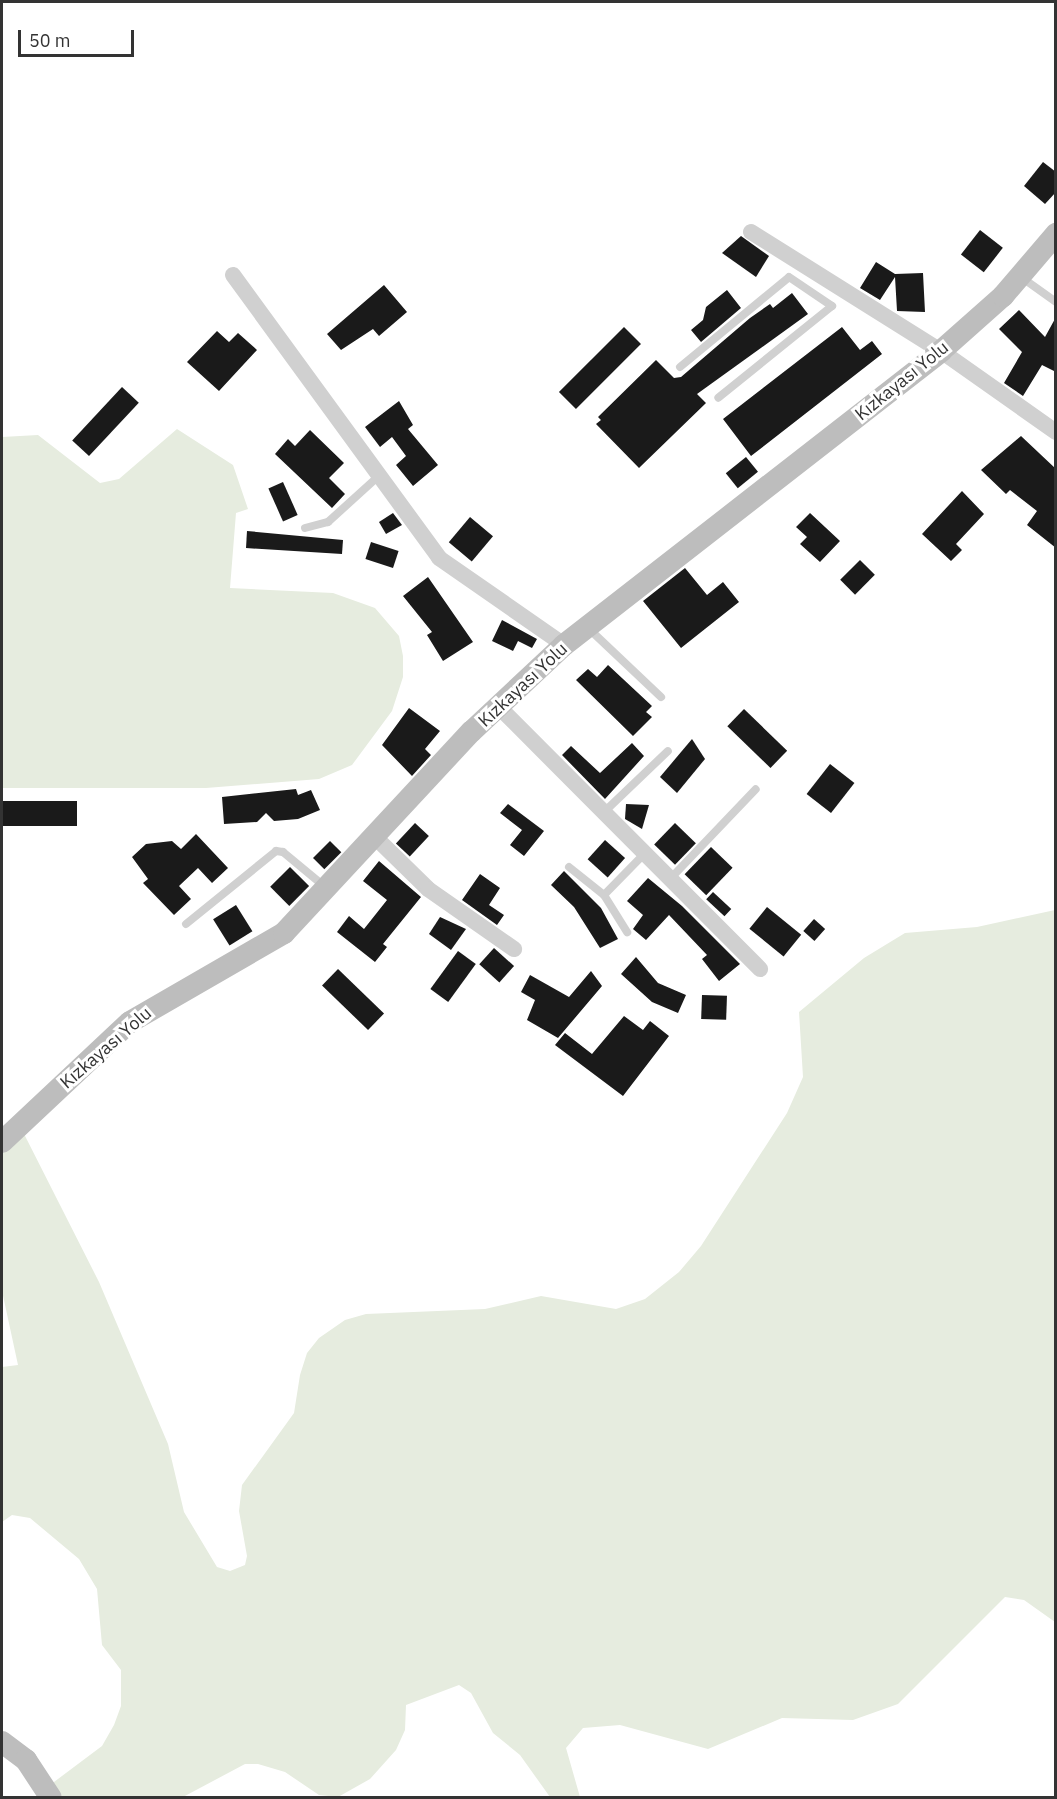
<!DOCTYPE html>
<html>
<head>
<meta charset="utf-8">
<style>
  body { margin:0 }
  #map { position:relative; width:1057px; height:1799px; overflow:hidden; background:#fff; font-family:"IBM Plex Sans",sans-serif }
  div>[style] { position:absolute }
  .green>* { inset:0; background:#e6ecdf }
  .building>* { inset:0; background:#1a1a1a; transform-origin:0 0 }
  .lane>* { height:8px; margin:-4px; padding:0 4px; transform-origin:4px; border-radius:4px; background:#d0d0d0 }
  .street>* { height:16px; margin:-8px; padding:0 8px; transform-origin:8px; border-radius:8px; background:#d0d0d0 }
  .secondary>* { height:22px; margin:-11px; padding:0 11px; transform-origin:11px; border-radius:11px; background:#bdbdbd }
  span { translate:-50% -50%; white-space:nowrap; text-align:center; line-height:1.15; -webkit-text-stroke:6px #fff; paint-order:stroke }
  .street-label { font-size:18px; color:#333 }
  .frame { position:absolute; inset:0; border:3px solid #333; pointer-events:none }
  .scale { position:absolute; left:18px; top:30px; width:116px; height:27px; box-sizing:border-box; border:3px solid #333; border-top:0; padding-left:8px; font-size:18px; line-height:21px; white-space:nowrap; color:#333; -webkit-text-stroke:4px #fff; paint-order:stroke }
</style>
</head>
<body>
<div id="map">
  <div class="green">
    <div style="clip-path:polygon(177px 429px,233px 465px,248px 509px,236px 513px,230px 588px,333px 593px,375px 608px,399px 636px,403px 656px,403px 677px,392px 711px,352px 765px,319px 779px,206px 788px,2px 788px,2px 437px,38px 435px,100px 483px,119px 479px)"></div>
    <div style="clip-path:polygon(1055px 910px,1055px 1622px,1024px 1600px,1005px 1597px,898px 1704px,853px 1720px,782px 1718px,708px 1749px,620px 1725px,583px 1728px,566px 1748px,580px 1797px,550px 1797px,520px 1755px,493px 1733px,471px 1693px,459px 1685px,406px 1705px,405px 1730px,396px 1750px,370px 1779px,338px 1797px,319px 1795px,285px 1772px,258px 1764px,245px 1764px,183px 1797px,51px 1797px,46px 1788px,102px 1746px,114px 1725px,121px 1706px,121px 1670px,102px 1645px,97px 1589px,79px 1559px,30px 1518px,12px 1515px,2px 1522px,2px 1367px,18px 1365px,2px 1291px,2px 1142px,20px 1126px,99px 1282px,168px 1444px,184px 1512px,217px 1567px,230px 1571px,245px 1565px,247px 1556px,239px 1511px,242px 1485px,294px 1413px,300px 1375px,307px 1353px,319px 1338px,345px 1320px,366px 1314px,485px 1309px,541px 1296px,616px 1309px,645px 1299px,679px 1272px,701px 1246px,787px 1113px,803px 1077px,799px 1012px,864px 958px,905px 933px,977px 927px)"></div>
  </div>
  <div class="building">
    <div style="clip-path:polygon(1043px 162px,1056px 172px,1056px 192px,1045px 204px,1024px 186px)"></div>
    <div style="left:980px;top:230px;width:29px;height:31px;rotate:38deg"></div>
    <div style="clip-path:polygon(741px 236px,769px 256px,756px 277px,722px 253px)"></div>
    <div style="clip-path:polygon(876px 262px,895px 274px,923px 273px,925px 312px,897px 311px,895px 277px,880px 300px,860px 288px)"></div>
    <div style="clip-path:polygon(384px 285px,407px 312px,379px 336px,373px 329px,341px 350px,327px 334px)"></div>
    <div style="clip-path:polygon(727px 290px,741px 308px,701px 342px,691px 330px,703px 320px,706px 307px)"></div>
    <div style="clip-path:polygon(792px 293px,808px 314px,697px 394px,706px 403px,639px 468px,596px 424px,601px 420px,598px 417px,656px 360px,674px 378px,681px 377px,750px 318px,770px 304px,773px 308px)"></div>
    <div style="clip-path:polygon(1019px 310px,1045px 337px,1056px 317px,1056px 372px,1042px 365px,1023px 396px,1004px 383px,1022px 352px,999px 329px)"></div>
    <div style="left:624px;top:327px;width:24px;height:92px;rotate:45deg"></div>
    <div style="clip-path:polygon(842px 327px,860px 350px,872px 341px,882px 354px,751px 456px,723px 419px)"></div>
    <div style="clip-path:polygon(217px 331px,229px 342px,238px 333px,257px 350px,219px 391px,187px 362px)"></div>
    <div style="left:122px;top:387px;width:23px;height:73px;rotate:43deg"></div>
    <div style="clip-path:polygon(399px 401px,413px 425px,408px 429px,438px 465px,413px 486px,396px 465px,406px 456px,392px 437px,380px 447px,365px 427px)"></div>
    <div style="clip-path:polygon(310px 430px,344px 463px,329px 478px,345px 494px,332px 508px,275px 454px,288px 439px,295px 446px)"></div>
    <div style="clip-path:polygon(1021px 436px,1056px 469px,1056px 548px,1027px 525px,1037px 511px,1010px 490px,1006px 494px,981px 470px)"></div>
    <div style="left:746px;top:457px;width:19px;height:26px;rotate:51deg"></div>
    <div style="left:283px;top:482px;width:36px;height:16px;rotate:66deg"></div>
    <div style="clip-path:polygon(962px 491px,984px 514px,956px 544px,962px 550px,951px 561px,922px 534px)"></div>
    <div style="clip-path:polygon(393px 513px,402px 525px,386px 534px,379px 522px)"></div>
    <div style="clip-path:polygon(810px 513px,840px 541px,820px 562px,800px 544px,807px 537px,796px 527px)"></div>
    <div style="left:470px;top:517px;width:30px;height:33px;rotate:40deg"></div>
    <div style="clip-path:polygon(247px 531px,343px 540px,342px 554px,246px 548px)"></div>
    <div style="left:371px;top:542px;width:29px;height:18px;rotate:18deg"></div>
    <div style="left:860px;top:560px;width:21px;height:28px;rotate:45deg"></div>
    <div style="clip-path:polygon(685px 568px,707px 595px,723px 582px,739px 602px,681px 648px,643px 601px)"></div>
    <div style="clip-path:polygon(428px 577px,473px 642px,443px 661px,427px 635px,432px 632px,403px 596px)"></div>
    <div style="clip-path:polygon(502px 620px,537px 639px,532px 648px,518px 641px,513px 651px,492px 641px)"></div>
    <div style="clip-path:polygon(608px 665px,652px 706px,646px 712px,652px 717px,633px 736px,576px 680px,588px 669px,597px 677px)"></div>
    <div style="clip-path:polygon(409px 708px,440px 731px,425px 749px,431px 755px,412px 776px,382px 745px)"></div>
    <div style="left:744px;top:709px;width:60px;height:24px;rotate:44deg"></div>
    <div style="clip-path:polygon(692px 739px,705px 759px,677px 793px,660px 777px)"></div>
    <div style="clip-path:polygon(632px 743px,644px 756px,605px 799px,562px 755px,571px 746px,600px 773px)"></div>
    <div style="left:830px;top:764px;width:31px;height:38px;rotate:38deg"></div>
    <div style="clip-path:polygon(296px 789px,298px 795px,311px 790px,320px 810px,298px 819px,274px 821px,266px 813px,257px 822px,224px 824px,222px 797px)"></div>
    <div style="left:2px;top:801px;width:75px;height:25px"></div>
    <div style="clip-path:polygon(508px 804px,544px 831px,524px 856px,510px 845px,522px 830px,500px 813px)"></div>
    <div style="clip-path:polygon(626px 804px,649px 805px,642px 829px,625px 819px)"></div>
    <div style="left:415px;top:823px;width:19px;height:28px;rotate:43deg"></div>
    <div style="left:675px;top:823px;width:29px;height:30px;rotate:44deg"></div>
    <div style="clip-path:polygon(196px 834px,228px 868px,212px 883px,198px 868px,179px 886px,191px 899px,174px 915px,143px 883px,148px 879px,132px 857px,146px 844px,172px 841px,181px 849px)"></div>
    <div style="left:605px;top:840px;width:27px;height:26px;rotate:42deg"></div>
    <div style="left:330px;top:841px;width:16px;height:24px;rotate:45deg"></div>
    <div style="left:711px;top:847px;width:30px;height:38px;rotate:44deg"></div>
    <div style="clip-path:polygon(379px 861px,421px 897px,383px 944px,387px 947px,375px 962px,337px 932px,349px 916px,364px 929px,387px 900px,363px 881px)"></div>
    <div style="left:290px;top:867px;width:27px;height:28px;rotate:45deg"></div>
    <div style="clip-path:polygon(564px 871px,601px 908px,618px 939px,600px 948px,574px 907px,551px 885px)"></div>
    <div style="clip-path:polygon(480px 874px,500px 888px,489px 905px,504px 915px,497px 925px,462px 900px)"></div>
    <div style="clip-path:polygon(648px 878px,682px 906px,740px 964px,719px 981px,702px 959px,707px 955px,669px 915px,646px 940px,633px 929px,643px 915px,627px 901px)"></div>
    <div style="left:713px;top:892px;width:25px;height:10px;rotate:43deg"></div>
    <div style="left:236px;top:905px;width:31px;height:27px;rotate:58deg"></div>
    <div style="left:767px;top:907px;width:44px;height:28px;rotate:39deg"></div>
    <div style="clip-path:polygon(440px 917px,466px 929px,451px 950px,429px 934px)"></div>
    <div style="left:814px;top:919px;width:15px;height:16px;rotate:42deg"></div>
    <div style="left:494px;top:948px;width:27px;height:22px;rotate:42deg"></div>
    <div style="left:458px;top:951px;width:22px;height:47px;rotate:36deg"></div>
    <div style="clip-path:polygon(636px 957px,658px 983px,686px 995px,678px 1013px,652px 1002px,621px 974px)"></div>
    <div style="left:338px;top:969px;width:64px;height:23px;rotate:44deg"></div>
    <div style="clip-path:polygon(591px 971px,602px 986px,558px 1038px,527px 1020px,535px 1000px,521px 992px,530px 975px,569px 997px)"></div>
    <div style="left:702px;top:995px;width:25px;height:24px;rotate:2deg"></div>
    <div style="clip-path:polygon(624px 1016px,643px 1030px,650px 1021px,669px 1036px,623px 1096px,555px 1045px,565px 1033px,592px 1054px)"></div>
  </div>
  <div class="lane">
    <div style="left:1021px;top:277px;width:43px;rotate:35.5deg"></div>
    <div style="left:680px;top:367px;width:141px;rotate:-39.5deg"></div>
    <div style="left:789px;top:277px;width:52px;rotate:34deg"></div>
    <div style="left:832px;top:306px;width:146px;rotate:141.1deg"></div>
    <div style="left:305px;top:528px;width:24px;rotate:-15deg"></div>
    <div style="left:328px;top:522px;width:72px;rotate:-42.2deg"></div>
    <div style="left:587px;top:627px;width:102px;rotate:43.4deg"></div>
    <div style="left:602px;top:814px;width:91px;rotate:-43.7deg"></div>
    <div style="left:569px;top:867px;width:45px;rotate:38.7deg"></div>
    <div style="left:604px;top:895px;width:44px;rotate:58.1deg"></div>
    <div style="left:670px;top:879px;width:124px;rotate:-46.3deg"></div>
    <div style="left:604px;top:895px;width:56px;rotate:-45.7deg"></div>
    <div style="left:186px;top:924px;width:116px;rotate:-39deg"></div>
    <div style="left:276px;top:851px;width:7px;rotate:8deg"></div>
    <div style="left:283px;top:852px;width:53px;rotate:39.7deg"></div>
  </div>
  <div class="street">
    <div style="left:751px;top:232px;width:224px;rotate:32.1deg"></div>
    <div style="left:941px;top:351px;width:141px;rotate:35.2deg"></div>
    <div style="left:233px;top:275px;width:350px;rotate:53.9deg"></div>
    <div style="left:439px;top:558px;width:152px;rotate:34.8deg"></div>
    <div style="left:499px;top:707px;width:370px;rotate:45.1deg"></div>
    <div style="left:376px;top:838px;width:73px;rotate:44.4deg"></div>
    <div style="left:428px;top:889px;width:105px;rotate:34.9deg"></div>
  </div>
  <div class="secondary">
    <div style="left:2px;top:1142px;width:175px;rotate:-43.2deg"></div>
    <div style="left:130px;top:1022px;width:178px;rotate:-30deg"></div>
    <div style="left:284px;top:933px;width:275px;rotate:-47.1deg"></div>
    <div style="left:471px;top:732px;width:127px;rotate:-43.1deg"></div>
    <div style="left:564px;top:645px;width:478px;rotate:-37.9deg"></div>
    <div style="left:941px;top:351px;width:83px;rotate:-41.6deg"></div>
    <div style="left:1003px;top:296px;width:82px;rotate:-49.5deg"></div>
    <div style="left:2px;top:1742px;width:30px;rotate:37deg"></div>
    <div style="left:26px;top:1760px;width:45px;rotate:56.7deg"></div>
  </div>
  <div class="street-label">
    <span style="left:902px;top:381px;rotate:-39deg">Kızkayası Yolu</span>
    <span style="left:523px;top:685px;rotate:-43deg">Kızkayası Yolu</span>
    <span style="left:106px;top:1048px;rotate:-41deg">Kızkayası Yolu</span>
  </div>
  <div class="frame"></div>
  <div class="scale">50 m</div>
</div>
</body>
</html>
